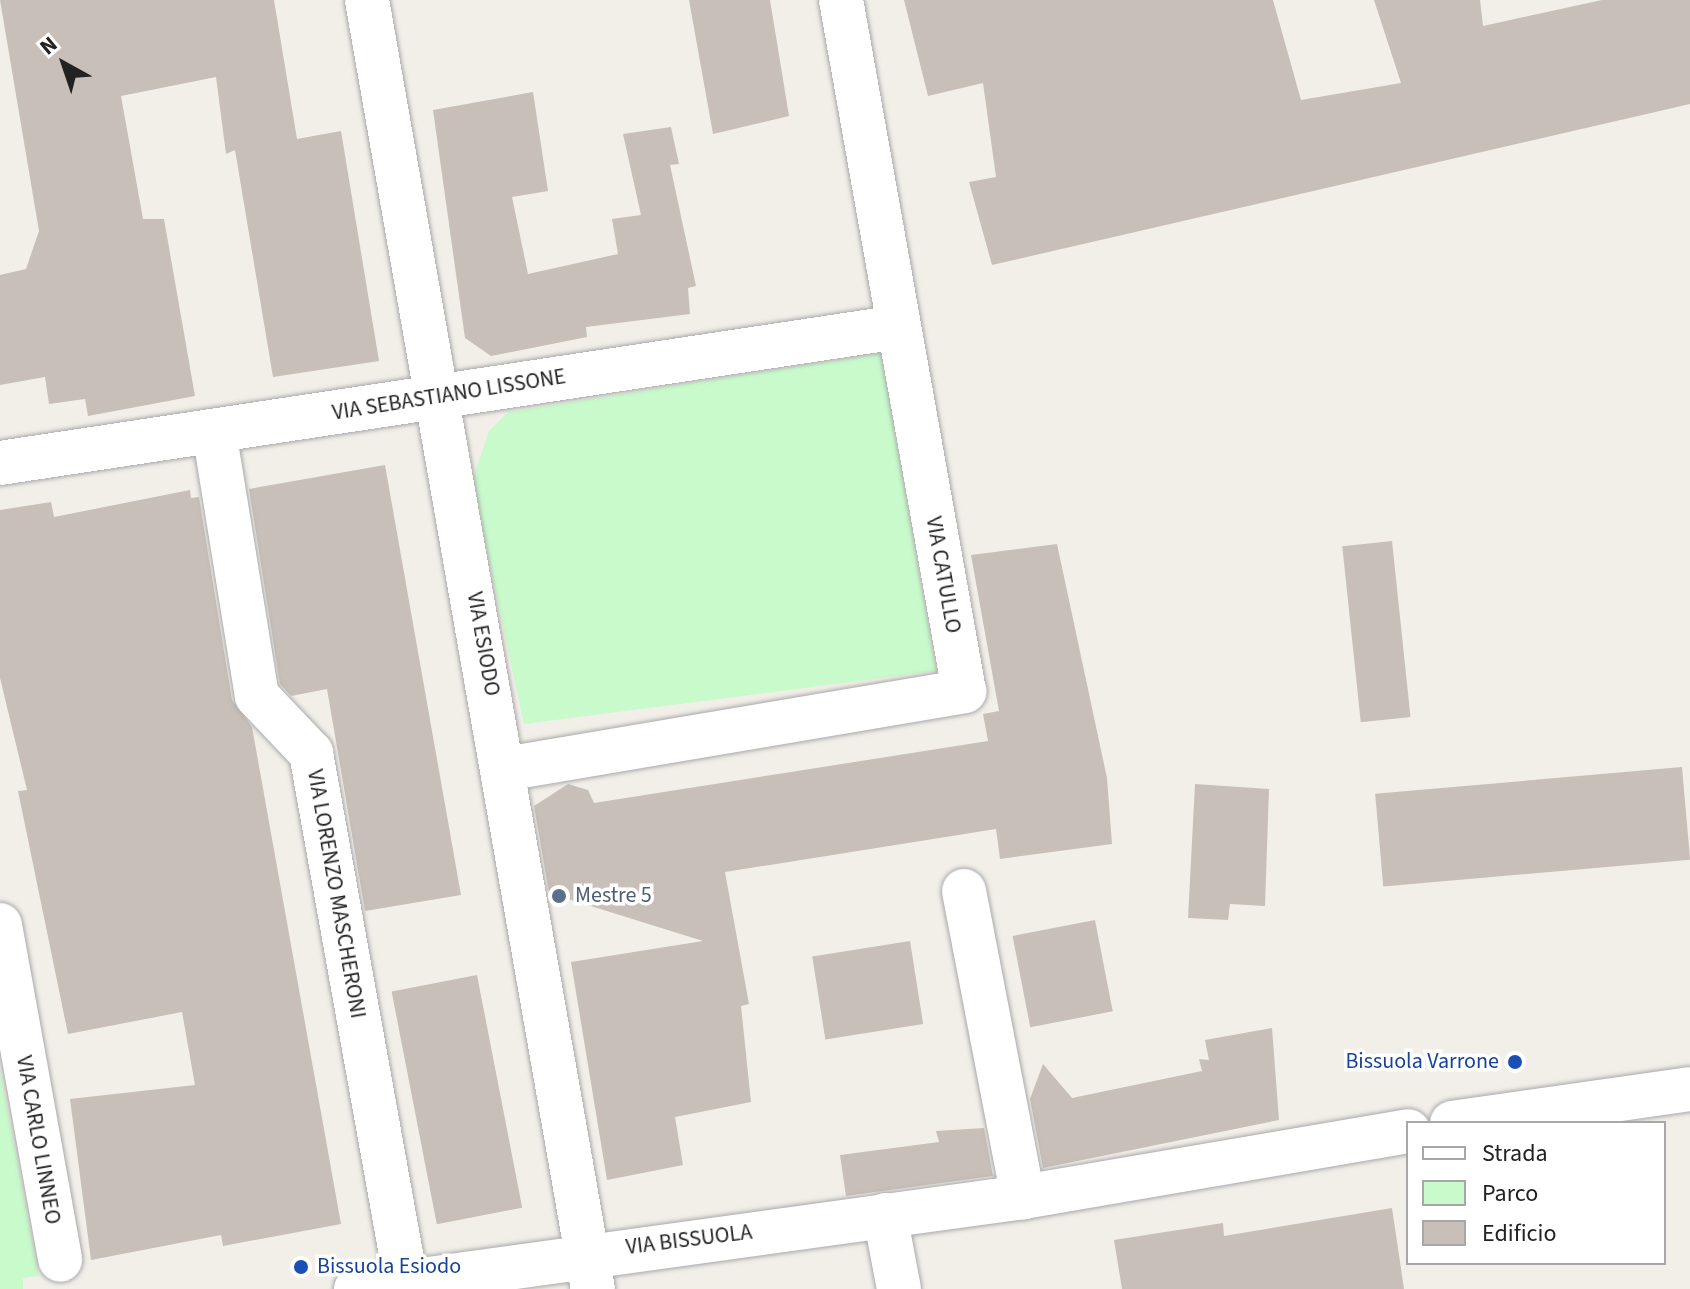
<!DOCTYPE html>
<html>
<head>
<meta charset="utf-8">
<style>
  body { margin:0 }
  #map { position:relative; width:1690px; height:1289px; overflow:hidden; background:#f2efe9; font-family:"Source Sans 3",sans-serif }
  div>[style] { position:absolute }
  .park>* { inset:0; background:#c8facc }
  .building>* { inset:0; background:#c7bfb8; transform-origin:0 0 }
  .roads { filter:drop-shadow(0 0 2px #a9a9a9) drop-shadow(0 0 2px #a9a9a9) }
  .minor>* { height:44px; margin:-22px; padding:0 22px; transform-origin:22px; border-radius:22px; background:#fff }
  .dots>* { width:22px; height:22px; translate:-50% -50%; box-sizing:border-box; border:4px solid #fff; border-radius:50% }
  span { translate:-50% -50%; white-space:nowrap; text-align:center; line-height:1.15; -webkit-text-stroke:7px #fff; paint-order:stroke }
  .street-label { font-size:22px; color:#222 }
  .service-label { font-size:22px; color:#4e5e75 }
  .left { translate:0 -50%; text-align:left }
  .transit-label { font-size:22px; color:#164399 }
  .right { translate:-100% -50%; text-align:right }
  .legend { position:absolute; left:1406px; top:1121px; width:260px; height:144px; box-sizing:border-box; background:#fff; border:2px solid #a7a7a7; margin:0; padding:10px 14px; list-style:none; font-size:24px; color:#222 }
  .legend li { display:flex; align-items:center; gap:16px; height:40px }
  .legend b { width:40px; border:2px solid #a7a7a7 }
  .north { position:absolute; left:24px; top:24px; width:80px; height:80px; -webkit-text-stroke:6px #fff; paint-order:stroke; rotate:320deg; font-size:22px; font-weight:700; line-height:32px; text-align:center; color:#222 }
  .north::after { content:''; display:block; margin:auto; width:28px; height:36px; background:#222; clip-path:polygon(50% 0,100% 100%,50% 72%,0 100%) }
</style>
</head>
<body>
<div id="map">
  <div class="park">
    <div style="clip-path:polygon(882px 353px,936px 671px,524px 724px,472px 481px,489px 431px,508px 412px)"></div>
    <div style="clip-path:polygon(0 1069px,39px 1276px,23px 1278px,23px 1289px,0 1289px)"></div>
  </div>
  <div class="building">
    <div style="clip-path:polygon(0 0,274px 0,297px 139px,341px 131px,379px 361px,273px 377px,235px 150px,226px 154px,216px 77px,121px 96px,143px 219px,164px 219px,195px 396px,88px 416px,85px 399px,49px 404px,45px 377px,0 385px,0 275px,26px 269px,39px 231px)"></div>
    <div style="clip-path:polygon(689px 0,770px 0,789px 116px,713px 134px)"></div>
    <div style="clip-path:polygon(904px 0,1273px 0,1301px 100px,1401px 83px,1374px 0,1480px 0,1483px 26px,1602px 0,1690px 0,1690px 104px,992px 265px,969px 182px,996px 177px,983px 83px,928px 96px)"></div>
    <div style="clip-path:polygon(533px 92px,548px 191px,512px 197px,528px 274px,618px 254px,612px 219px,641px 215px,623px 134px,671px 127px,679px 164px,670px 165px,696px 286px,688px 288px,690px 314px,586px 327px,587px 337px,491px 356px,465px 338px,433px 110px)"></div>
    <div style="clip-path:polygon(385px 465px,461px 895px,365px 911px,327px 689px,291px 696px,280px 684px,249px 489px)"></div>
    <div style="clip-path:polygon(190px 490px,191px 498px,199px 497px,232px 700px,252px 727px,341px 1224px,223px 1246px,221px 1235px,91px 1260px,70px 1099px,195px 1085px,182px 1012px,68px 1034px,18px 791px,27px 790px,0 678px,0 510px,51px 502px,54px 517px)"></div>
    <div style="left:1392px;top:541px;width:177px;height:50px;rotate:84deg"></div>
    <div style="clip-path:polygon(1057px 544px,1107px 778px,1112px 844px,1000px 859px,996px 829px,725px 872px,749px 1004px,741px 1006px,751px 1102px,675px 1117px,683px 1165px,607px 1180px,571px 962px,703px 941px,549px 893px,534px 806px,568px 784px,588px 790px,594px 803px,988px 741px,983px 714px,999px 711px,971px 555px)"></div>
    <div style="left:1682px;top:767px;width:93px;height:308px;rotate:85deg"></div>
    <div style="clip-path:polygon(1195px 784px,1269px 789px,1265px 906px,1230px 904px,1228px 920px,1188px 918px)"></div>
    <div style="left:1095px;top:920px;width:93px;height:84px;rotate:79deg"></div>
    <div style="left:910px;top:941px;width:84px;height:99px;rotate:81deg"></div>
    <div style="left:477px;top:975px;width:237px;height:87px;rotate:79deg"></div>
    <div style="clip-path:polygon(1272px 1028px,1279px 1120px,1043px 1168px,1030px 1099px,1043px 1064px,1072px 1098px,1202px 1071px,1199px 1059px,1209px 1060px,1205px 1040px)"></div>
    <div style="clip-path:polygon(984px 1128px,993px 1176px,846px 1196px,840px 1155px,939px 1142px,936px 1131px)"></div>
    <div style="clip-path:polygon(1392px 1208px,1404px 1289px,1122px 1289px,1114px 1240px,1223px 1223px,1224px 1236px)"></div>
  </div>
  <div class="roads">
    <div class="minor">
      <div style="left:367px;top:0;width:1309px;rotate:80.06deg"></div>
      <div style="left:214px;top:431px;width:268px;rotate:80.8deg"></div>
      <div style="left:257px;top:696px;width:79px;rotate:46.5deg"></div>
      <div style="left:311px;top:753px;width:537px;rotate:79.82deg"></div>
      <div style="left:0;top:463px;width:908px;rotate:-8.61deg"></div>
      <div style="left:505px;top:769px;width:466px;rotate:-9.6deg"></div>
      <div style="left:964px;top:691px;width:702px;rotate:-100.09deg"></div>
      <div style="left:964px;top:891px;width:312px;rotate:79.1deg"></div>
      <div style="left:0;top:925px;width:340px;rotate:79.8deg"></div>
      <div style="left:1452px;top:1123px;width:240px;rotate:-8.1deg"></div>
      <div style="left:885px;top:1215px;width:75px;rotate:79.3deg"></div>
      <div style="left:356px;top:1289px;width:673px;rotate:-7.85deg"></div>
      <div style="left:1023px;top:1197px;width:391px;rotate:-9.7deg"></div>
    </div>
  </div>
  <div class="dots">
    <div style="left:559px;top:896px;background:#5c6f8a"></div>
    <div style="left:1515px;top:1062px;background:#1a4fb4"></div>
    <div style="left:301px;top:1267px;background:#1a4fb4"></div>
  </div>
  <div class="street-label">
    <span style="left:449px;top:395px;rotate:-9deg">VIA SEBASTIANO LISSONE</span>
    <span style="left:943px;top:575px;rotate:80deg">VIA CATULLO</span>
    <span style="left:483px;top:644px;rotate:80deg">VIA ESIODO</span>
    <span style="left:336px;top:894px;rotate:80deg">VIA LORENZO MASCHERONI</span>
    <span style="left:38px;top:1140px;rotate:80deg">VIA CARLO LINNEO</span>
    <span style="left:689px;top:1240px;rotate:-7deg">VIA BISSUOLA</span>
  </div>
  <div class="service-label">
    <span class="left" style="left:575px;top:896px">Mestre 5</span>
  </div>
  <div class="transit-label">
    <span class="right" style="left:1499px;top:1062px">Bissuola Varrone</span>
    <span class="left" style="left:317px;top:1267px">Bissuola Esiodo</span>
  </div>
  <ul class="legend">
  <li><b style="height:10px;background:#fff"></b>Strada</li>
  <li><b style="height:22px;background:#c8facc"></b>Parco</li>
  <li><b style="height:22px;background:#c7bfb8"></b>Edificio</li>
  </ul>
  <div class="north">N</div>
</div>
</body>
</html>
